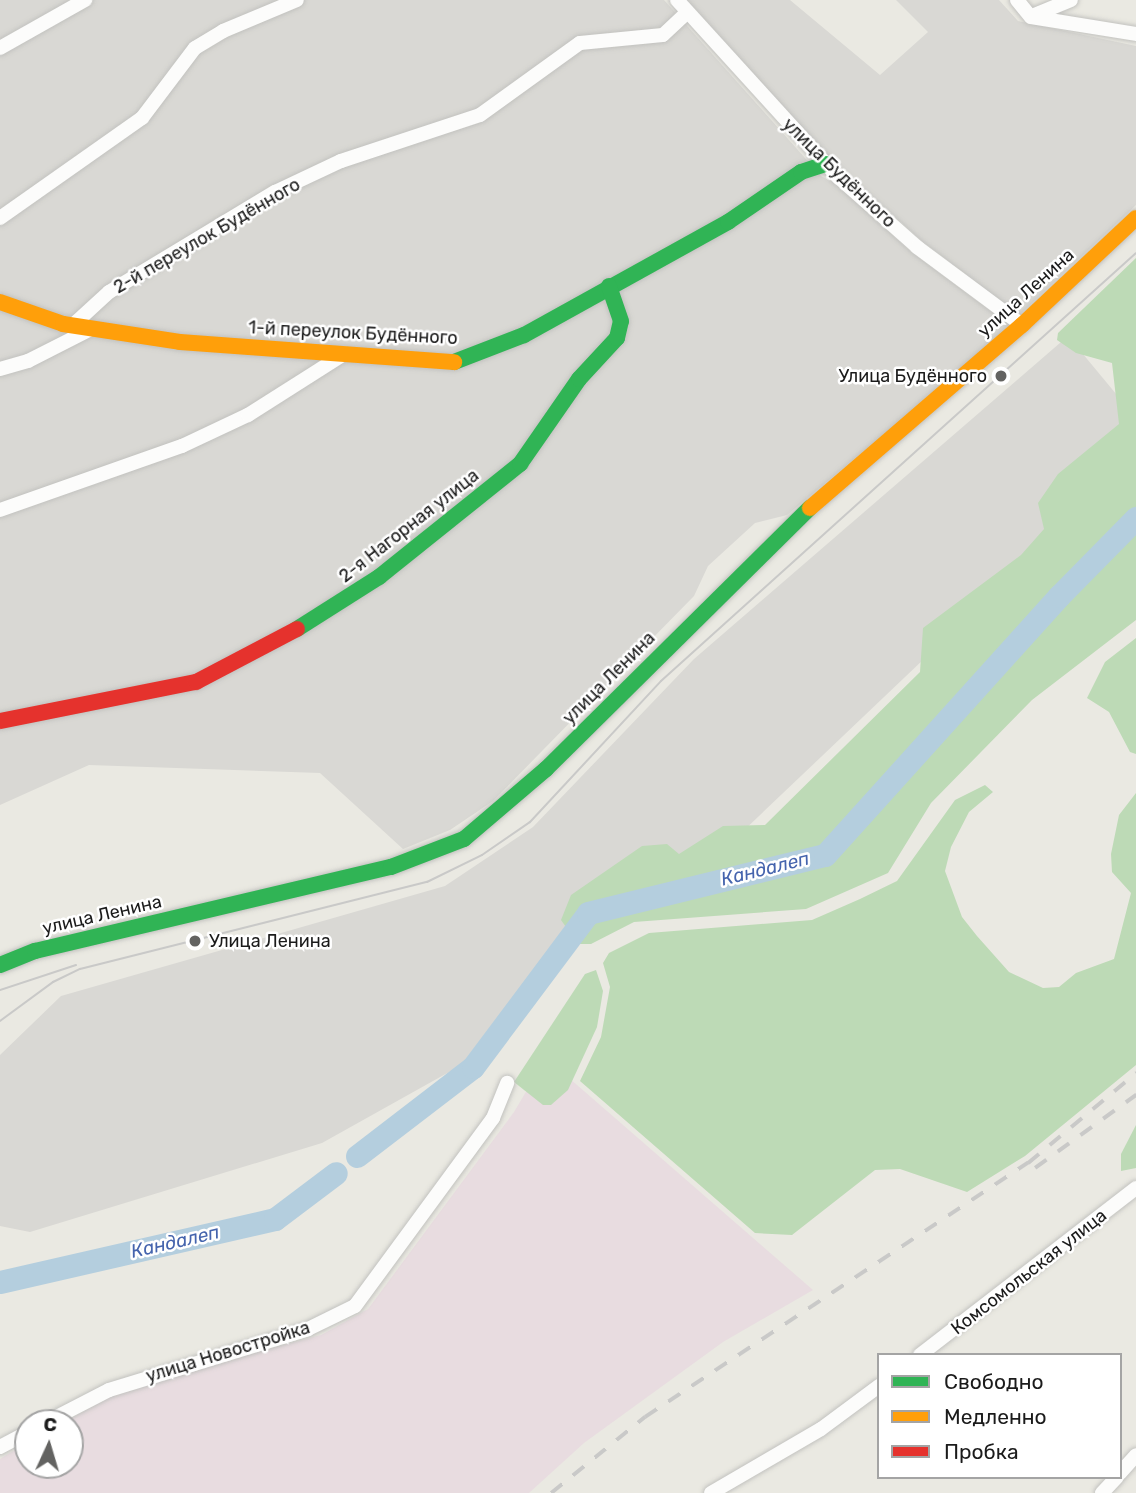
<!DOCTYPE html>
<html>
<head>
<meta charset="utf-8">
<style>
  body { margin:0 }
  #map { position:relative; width:1136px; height:1493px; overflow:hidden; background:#eae9e2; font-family:Rubik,sans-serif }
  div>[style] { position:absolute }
  .residential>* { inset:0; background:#d9d8d4 }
  .industrial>* { inset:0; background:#e8dce0 }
  .forest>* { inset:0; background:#bddab6 }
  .river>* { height:23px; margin:-11.5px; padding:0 11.5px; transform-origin:11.5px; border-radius:11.5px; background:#b4cede }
  .roads { filter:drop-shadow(0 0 2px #c2c2bf) drop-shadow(0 0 2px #c2c2bf) }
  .street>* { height:14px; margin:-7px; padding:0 7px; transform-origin:7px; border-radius:7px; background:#fcfcfb }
  .fast>* { height:16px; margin:-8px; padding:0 8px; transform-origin:8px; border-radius:8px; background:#30b455 }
  .slow>* { height:16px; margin:-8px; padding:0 8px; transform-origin:8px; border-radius:8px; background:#ff9f0a }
  .jam>* { height:16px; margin:-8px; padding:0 8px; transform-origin:8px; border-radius:8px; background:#e5322d }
  .tram>* { height:2px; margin:-1px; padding:0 1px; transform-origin:1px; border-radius:1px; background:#c9c9c8 }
  .rail>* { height:3.5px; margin-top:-1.75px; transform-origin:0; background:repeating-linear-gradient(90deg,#c9c9c8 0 14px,transparent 0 28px) }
  .dots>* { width:19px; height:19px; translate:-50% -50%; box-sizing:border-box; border:4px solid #fff; border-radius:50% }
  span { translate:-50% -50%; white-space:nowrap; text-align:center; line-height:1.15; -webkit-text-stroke:5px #fff; paint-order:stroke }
  .street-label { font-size:18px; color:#1b1b1b }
  .poi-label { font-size:18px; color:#1b1b1b }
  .right { translate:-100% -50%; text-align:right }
  .left { translate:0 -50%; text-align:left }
  .water-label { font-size:19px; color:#4564ad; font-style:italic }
  .legend { position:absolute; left:877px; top:1353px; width:245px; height:126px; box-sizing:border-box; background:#fff; border:2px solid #a4a4a4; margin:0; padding:9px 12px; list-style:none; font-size:21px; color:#1b1b1b }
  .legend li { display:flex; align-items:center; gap:14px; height:35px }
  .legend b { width:35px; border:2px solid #a4a4a4 }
  .north { position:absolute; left:14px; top:1409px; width:70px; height:70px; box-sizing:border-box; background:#fff; border:2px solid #a4a4a4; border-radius:50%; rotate:4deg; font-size:19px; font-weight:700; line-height:28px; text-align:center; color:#1b1b1b }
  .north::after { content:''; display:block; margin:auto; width:24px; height:32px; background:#636361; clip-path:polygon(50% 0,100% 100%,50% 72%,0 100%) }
</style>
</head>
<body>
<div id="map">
  <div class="residential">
    <div style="clip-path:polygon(0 0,664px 0,821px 176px,836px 184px,911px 252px,1012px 327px,787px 515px,755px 523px,708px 566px,694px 596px,493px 801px,450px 830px,403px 849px,320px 773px,89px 765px,0 805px)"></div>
    <div style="clip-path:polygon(683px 0,790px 0,880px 75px,928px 32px,896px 0,999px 0,1018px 21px,1136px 46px,1136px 205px,1019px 315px,922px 241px,794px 125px)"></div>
    <div style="clip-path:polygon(1068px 336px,1136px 418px,1131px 462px,698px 874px,584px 906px,467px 1062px,322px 1143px,30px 1232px,0 1226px,0 1055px,61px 996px,445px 886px,533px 827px,694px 659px)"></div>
  </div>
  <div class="industrial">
    <div style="clip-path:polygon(546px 1058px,813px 1290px,723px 1342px,584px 1443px,529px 1493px,0 1493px,0 1459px,28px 1442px,28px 1465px,70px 1465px,70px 1423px,63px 1423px,111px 1396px,170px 1375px,321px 1335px,368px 1309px,514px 1112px)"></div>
  </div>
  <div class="forest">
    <div style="clip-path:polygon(1136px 258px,1136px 620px,1032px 700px,931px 803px,888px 873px,806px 909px,634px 922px,591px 944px,578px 944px,561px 920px,571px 895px,642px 846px,667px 844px,679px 854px,723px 826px,765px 825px,920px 672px,923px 628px,1021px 555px,1044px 529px,1038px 503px,1058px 474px,1119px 424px,1112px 363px,1076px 353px,1057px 340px,1058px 333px)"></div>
    <div style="clip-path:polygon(1136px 638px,1136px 754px,1130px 752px,1109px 712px,1087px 698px,1105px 662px)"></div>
    <div style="clip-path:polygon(985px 785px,993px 792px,969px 812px,951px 847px,945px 871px,962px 917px,977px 936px,1009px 972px,1043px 988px,1059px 987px,1076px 973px,1114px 959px,1131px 893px,1112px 872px,1111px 854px,1119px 815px,1136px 793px,1136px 1065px,1025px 1156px,967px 1192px,900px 1169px,875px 1170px,792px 1235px,755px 1233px,580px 1081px,601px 1037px,610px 987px,603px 963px,609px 953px,649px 933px,812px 920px,860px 899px,897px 881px,955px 800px)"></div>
    <div style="clip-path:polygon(596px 970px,603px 991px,597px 1027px,568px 1090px,551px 1105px,543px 1105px,514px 1082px,585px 974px)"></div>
    <div style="clip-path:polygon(1136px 1125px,1136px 1168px,1121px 1171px,1121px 1154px)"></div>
  </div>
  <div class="river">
    <div style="left:357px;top:1156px;width:146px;rotate:-37.5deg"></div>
    <div style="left:473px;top:1067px;width:192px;rotate:-53.2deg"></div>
    <div style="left:588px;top:913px;width:244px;rotate:-13.8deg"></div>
    <div style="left:825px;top:855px;width:349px;rotate:-47.9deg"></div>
    <div style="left:1059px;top:596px;width:110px;rotate:-45.4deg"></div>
    <div style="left:0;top:1282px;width:282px;rotate:-12.9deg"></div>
    <div style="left:275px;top:1219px;width:76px;rotate:-37deg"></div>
  </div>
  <div class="roads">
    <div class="street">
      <div style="left:677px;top:0;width:239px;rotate:47.7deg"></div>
      <div style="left:838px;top:177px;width:106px;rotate:41.5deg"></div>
      <div style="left:917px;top:247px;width:131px;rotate:36.6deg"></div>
      <div style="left:1017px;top:0;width:22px;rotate:51deg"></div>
      <div style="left:1031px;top:17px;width:106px;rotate:9.2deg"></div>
      <div style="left:1032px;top:16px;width:42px;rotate:-22.3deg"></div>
      <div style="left:0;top:48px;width:98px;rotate:-29.5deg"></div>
      <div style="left:0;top:218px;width:174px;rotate:-35.2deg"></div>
      <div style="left:142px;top:118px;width:88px;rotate:-52.9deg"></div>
      <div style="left:195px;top:48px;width:33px;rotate:-31deg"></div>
      <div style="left:223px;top:31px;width:80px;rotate:-22.7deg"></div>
      <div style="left:73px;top:325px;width:49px;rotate:-42.5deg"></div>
      <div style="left:109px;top:292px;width:194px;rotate:-31.1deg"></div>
      <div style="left:275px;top:192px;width:73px;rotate:-25.2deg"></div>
      <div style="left:341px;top:161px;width:146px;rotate:-18.3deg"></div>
      <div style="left:480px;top:115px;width:123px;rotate:-35.8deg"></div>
      <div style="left:580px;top:43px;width:83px;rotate:-5.5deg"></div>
      <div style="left:663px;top:35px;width:33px;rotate:-43deg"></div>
      <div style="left:0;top:369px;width:29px;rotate:-16deg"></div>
      <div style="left:28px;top:361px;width:71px;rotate:-26.9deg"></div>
      <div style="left:0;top:510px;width:193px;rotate:-19.4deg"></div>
      <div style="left:182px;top:446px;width:73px;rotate:-25.2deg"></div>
      <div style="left:248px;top:415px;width:114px;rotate:-32.4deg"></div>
      <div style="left:920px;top:1355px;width:273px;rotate:-37.7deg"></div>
      <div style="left:45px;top:1423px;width:72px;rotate:-27.3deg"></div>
      <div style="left:109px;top:1390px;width:208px;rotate:-17deg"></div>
      <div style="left:308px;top:1329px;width:52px;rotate:-26.1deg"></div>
      <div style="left:355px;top:1306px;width:233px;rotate:-53.7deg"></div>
      <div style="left:493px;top:1118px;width:38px;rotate:-68deg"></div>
      <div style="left:0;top:1447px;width:32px;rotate:-28deg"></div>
      <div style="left:1120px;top:1473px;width:24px;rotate:-48deg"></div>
      <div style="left:711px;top:1493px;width:127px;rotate:-30.2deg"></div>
      <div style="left:821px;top:1429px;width:72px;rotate:-36.6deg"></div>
      <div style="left:1102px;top:1493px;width:22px;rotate:-47deg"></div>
    </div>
    <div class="fast">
      <div style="left:454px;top:362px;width:75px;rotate:-21.1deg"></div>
      <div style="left:524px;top:335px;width:233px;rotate:-29deg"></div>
      <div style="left:728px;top:222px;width:88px;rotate:-34.4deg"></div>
      <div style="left:801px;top:172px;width:26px;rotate:-18deg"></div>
      <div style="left:297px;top:629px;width:97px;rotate:-32.4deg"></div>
      <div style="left:379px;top:577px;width:181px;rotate:-38.7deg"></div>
      <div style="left:520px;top:464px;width:103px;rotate:-55.2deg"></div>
      <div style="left:579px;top:379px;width:56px;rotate:-47.2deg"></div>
      <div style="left:617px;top:338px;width:17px;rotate:-77deg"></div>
      <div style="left:621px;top:321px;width:37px;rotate:-109deg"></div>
      <div style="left:0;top:965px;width:38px;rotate:-22deg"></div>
      <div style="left:35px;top:951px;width:366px;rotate:-13.3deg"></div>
      <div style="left:391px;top:867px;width:78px;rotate:-21deg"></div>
      <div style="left:464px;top:839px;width:108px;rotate:-40.5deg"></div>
      <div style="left:546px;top:769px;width:371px;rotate:-44.7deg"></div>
    </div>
    <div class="slow">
      <div style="left:0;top:302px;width:67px;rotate:19.2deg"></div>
      <div style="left:63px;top:324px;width:118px;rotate:8.7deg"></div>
      <div style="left:180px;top:342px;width:275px;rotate:4.2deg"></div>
      <div style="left:810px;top:508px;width:280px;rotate:-40.8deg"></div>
      <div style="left:1022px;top:325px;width:156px;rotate:-43.2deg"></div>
    </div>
    <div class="jam">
      <div style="left:0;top:721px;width:200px;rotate:-11.3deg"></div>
      <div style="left:196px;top:682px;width:114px;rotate:-27.7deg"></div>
    </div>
  </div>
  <div class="tram">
    <div style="left:0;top:990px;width:80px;rotate:-18.2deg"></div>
    <div style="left:0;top:1021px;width:66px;rotate:-36.3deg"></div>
    <div style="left:53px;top:982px;width:30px;rotate:-26deg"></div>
    <div style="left:80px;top:969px;width:358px;rotate:-14.1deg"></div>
    <div style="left:427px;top:882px;width:61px;rotate:-26.1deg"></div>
    <div style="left:482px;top:855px;width:58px;rotate:-34.5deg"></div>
    <div style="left:530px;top:822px;width:192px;rotate:-47.1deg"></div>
    <div style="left:661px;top:681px;width:639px;rotate:-42.02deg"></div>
  </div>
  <div class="rail">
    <div style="left:1035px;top:1168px;width:125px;rotate:-35.9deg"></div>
    <div style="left:551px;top:1493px;width:121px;rotate:-39deg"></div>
    <div style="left:645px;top:1417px;width:460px;rotate:-33.6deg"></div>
    <div style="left:1028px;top:1163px;width:141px;rotate:-39.8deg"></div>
  </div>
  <div class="dots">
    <div style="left:1001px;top:376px;background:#636361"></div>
    <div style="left:195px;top:941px;background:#636361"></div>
  </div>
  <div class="street-label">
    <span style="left:839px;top:173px;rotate:44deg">улица Будённого</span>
    <span style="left:207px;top:236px;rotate:-30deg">2-й переулок Будённого</span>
    <span style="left:1026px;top:293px;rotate:-42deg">улица Ленина</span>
    <span style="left:353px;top:333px;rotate:3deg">1-й переулок Будённого</span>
    <span style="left:409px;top:526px;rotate:-38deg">2-я Нагорная улица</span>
    <span style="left:609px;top:678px;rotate:-45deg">улица Ленина</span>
    <span style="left:102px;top:915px;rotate:-13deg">улица Ленина</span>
    <span style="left:1029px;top:1272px;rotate:-38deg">Комсомольская улица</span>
    <span style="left:228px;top:1352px;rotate:-17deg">улица Новостройка</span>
  </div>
  <div class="poi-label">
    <span class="right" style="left:987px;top:376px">Улица Будённого</span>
    <span class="left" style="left:209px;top:941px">Улица Ленина</span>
  </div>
  <div class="water-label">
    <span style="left:765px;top:869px;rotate:-14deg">Кандалеп</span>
    <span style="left:175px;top:1242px;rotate:-13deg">Кандалеп</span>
  </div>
  <ul class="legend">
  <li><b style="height:9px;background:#30b455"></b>Свободно</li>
  <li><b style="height:9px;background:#ff9f0a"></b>Медленно</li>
  <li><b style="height:9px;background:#e5322d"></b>Пробка</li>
  </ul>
  <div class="north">С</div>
</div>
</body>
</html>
